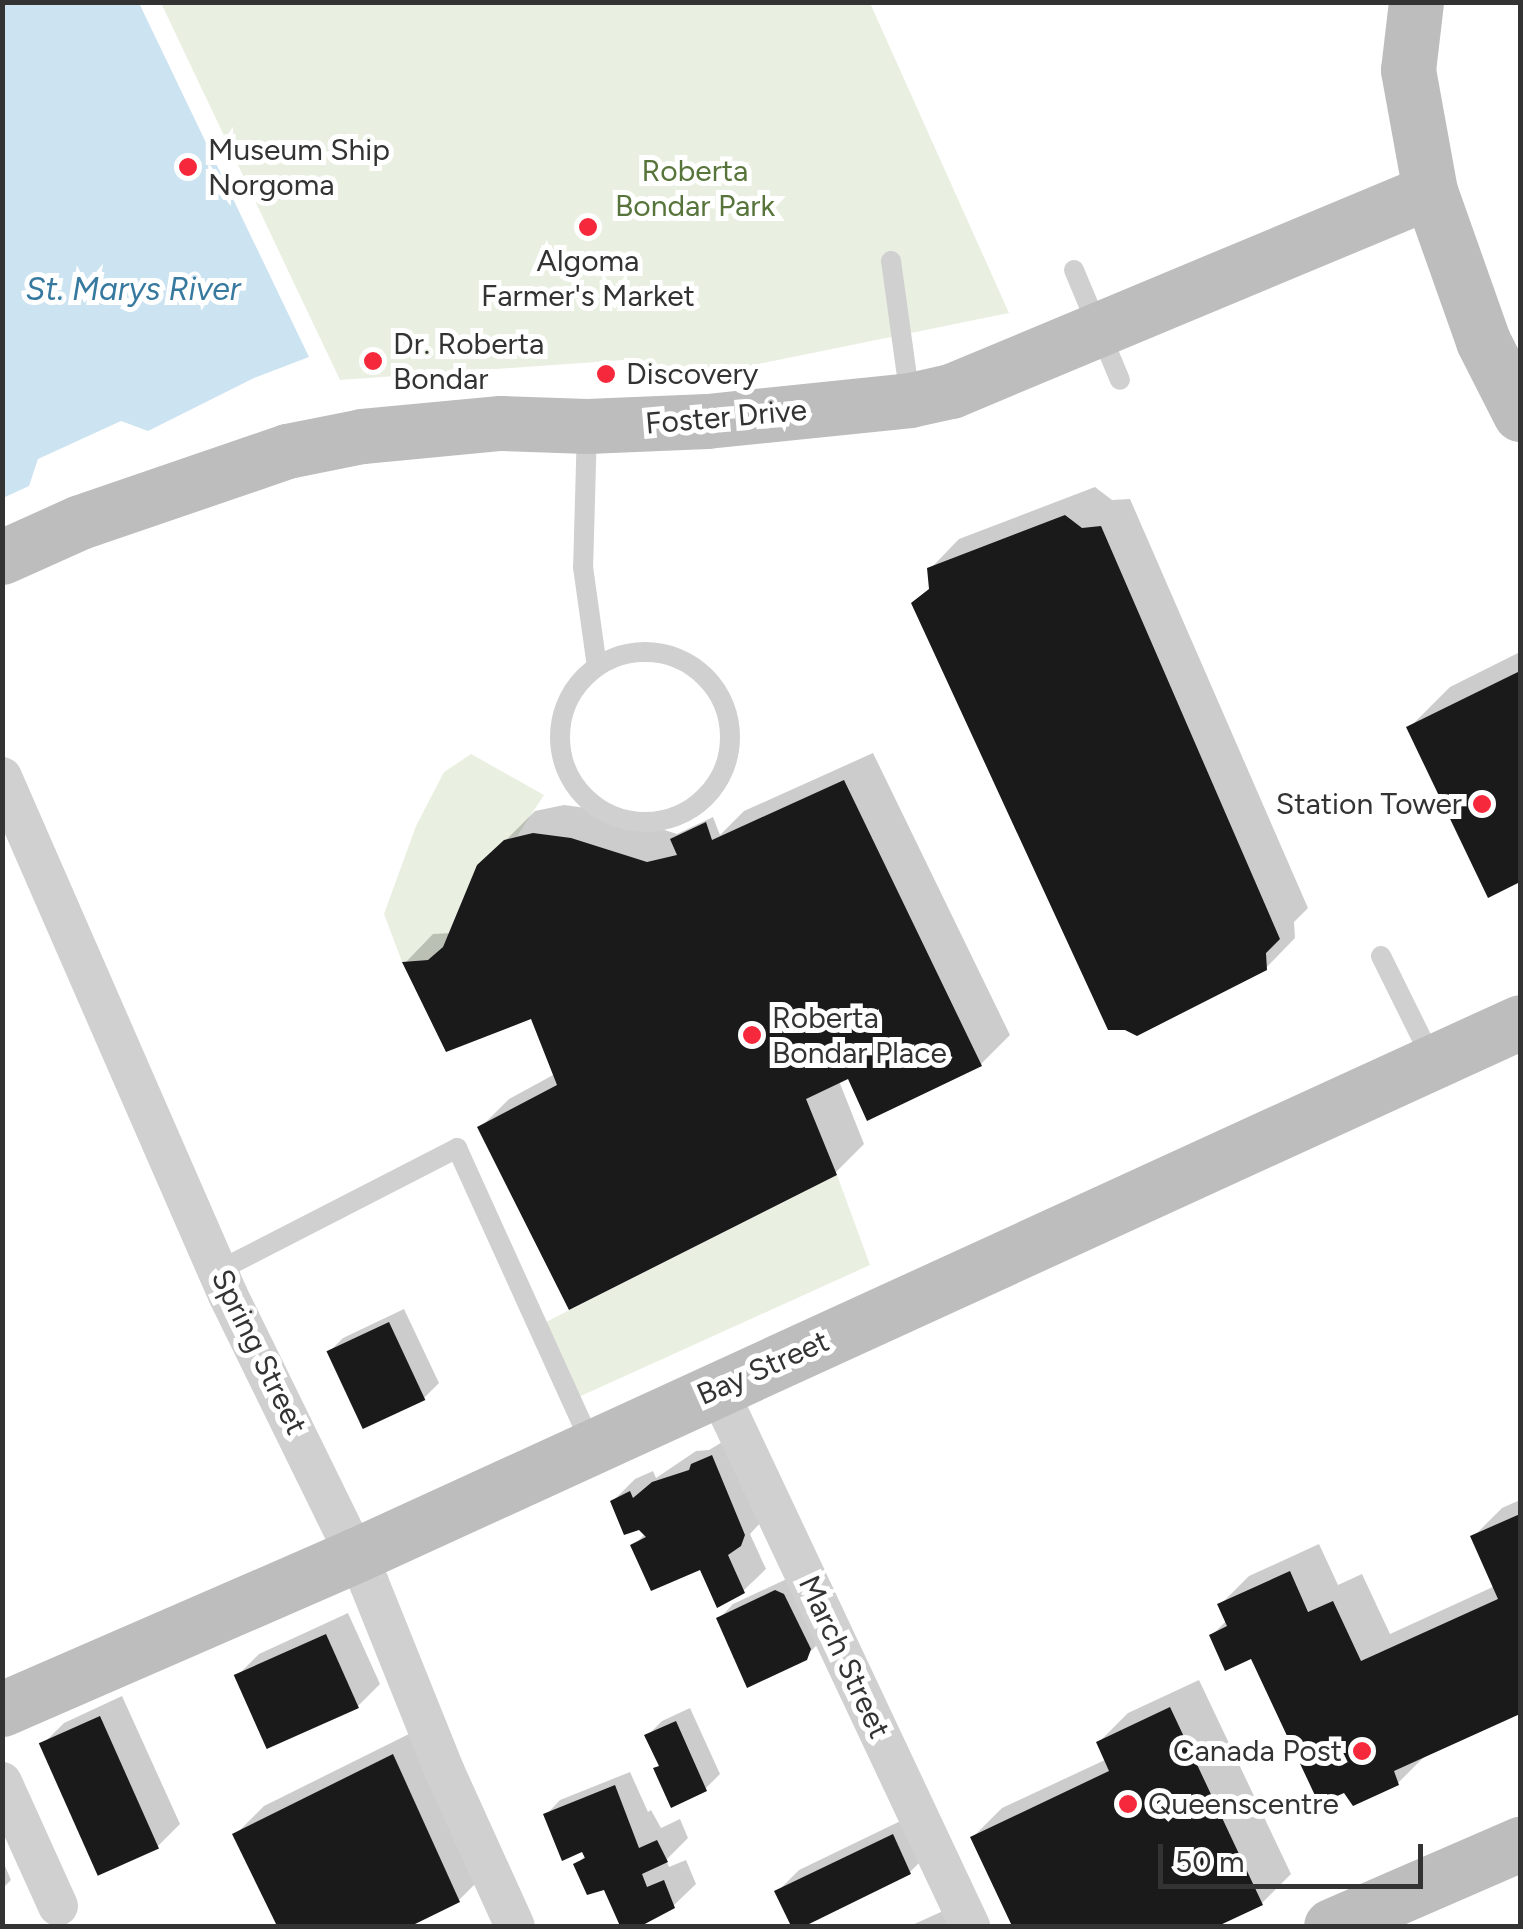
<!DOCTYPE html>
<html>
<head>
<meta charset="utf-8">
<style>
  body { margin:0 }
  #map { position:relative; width:1523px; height:1929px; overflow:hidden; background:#fff; font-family:Figtree,sans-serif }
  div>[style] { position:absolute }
  .green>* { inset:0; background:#e9f0e1 }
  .water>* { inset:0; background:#cce3f1 }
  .shadow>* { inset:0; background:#0003 }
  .building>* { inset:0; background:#1a1a1a; transform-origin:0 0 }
  .lane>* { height:20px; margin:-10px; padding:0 10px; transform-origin:10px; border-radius:10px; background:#d0d0d0 }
  .lane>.ring { margin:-10px; padding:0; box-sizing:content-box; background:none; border:20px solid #d0d0d0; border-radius:50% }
  .street>* { height:40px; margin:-20px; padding:0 20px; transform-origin:20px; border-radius:20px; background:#d0d0d0 }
  .secondary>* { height:55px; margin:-27.5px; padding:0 27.5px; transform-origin:27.5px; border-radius:27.5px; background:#bdbdbd }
  .dots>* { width:28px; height:28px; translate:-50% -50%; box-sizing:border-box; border:5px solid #fff; border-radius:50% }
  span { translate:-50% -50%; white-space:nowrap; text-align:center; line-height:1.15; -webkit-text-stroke:10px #fff; paint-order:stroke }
  .poi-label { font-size:30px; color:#333 }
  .left { translate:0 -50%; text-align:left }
  .right { translate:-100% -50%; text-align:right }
  .park-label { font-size:30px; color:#57743a }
  .street-label { font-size:30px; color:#333 }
  .water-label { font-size:32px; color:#37799f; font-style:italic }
  .frame { position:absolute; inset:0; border:5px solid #333; pointer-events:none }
  .scale { position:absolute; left:1158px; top:1844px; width:265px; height:45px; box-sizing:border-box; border:5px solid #333; border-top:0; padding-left:12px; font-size:30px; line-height:35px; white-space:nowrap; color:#333; -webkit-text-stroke:8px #fff; paint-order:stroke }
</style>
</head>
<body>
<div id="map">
  <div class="green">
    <div style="clip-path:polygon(161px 3px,870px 3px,1009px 313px,689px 378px,624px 360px,340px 380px)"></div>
    <div style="clip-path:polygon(471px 754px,544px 795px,517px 836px,504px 840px,477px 865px,443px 947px,428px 960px,402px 962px,384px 914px,416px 826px,444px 772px)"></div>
    <div style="clip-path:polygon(837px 1175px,870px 1265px,572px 1400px,538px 1326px)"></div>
  </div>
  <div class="water">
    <div style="clip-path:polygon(3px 2px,139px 3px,309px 357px,254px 378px,148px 431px,121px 421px,38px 459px,29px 486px,3px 498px)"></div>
  </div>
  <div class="shadow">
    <div style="clip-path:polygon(1095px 487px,1112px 500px,1130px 499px,1308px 908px,1294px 922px,1295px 938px,1266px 968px,932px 586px,930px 569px,959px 539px)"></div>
    <div style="clip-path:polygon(1520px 652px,1520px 879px,1489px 894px,1409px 728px,1450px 687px)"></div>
    <div style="clip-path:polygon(873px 753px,1010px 1035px,981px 1064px,849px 1076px,839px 1081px,864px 1144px,835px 1173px,480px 1128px,509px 1099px,555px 1074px,532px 1015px,405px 963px,433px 934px,452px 933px,479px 867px,535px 811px,564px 805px,601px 810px,677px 834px,713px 817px,720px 835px,744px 811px)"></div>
    <div style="clip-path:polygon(404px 1309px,439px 1383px,424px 1398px,329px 1352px,343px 1338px)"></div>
    <div style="clip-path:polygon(734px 1435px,762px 1521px,750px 1534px,766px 1569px,743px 1591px,701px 1567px,633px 1546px,646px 1533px,613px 1501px,635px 1479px,653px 1471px,656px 1478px,696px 1451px,709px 1450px)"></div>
    <div style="clip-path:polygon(1520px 1500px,1520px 1712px,1427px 1754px,1398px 1783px,1252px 1656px,1212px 1635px,1227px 1620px,1220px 1605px,1249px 1576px,1319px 1544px,1338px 1585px,1362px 1574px,1390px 1634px,1495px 1586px,1473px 1537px,1502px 1508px)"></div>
    <div style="clip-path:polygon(791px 1577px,820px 1642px,805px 1657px,719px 1619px,733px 1604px)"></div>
    <div style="clip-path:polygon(348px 1613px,380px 1684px,358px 1706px,269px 1746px,237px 1676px,259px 1654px)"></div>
    <div style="clip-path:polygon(1199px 1680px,1291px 1874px,1262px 1903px,1213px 1926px,1015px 1926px,973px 1837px,1002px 1808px,1107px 1759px,1099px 1742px,1128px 1713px)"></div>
    <div style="clip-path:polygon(122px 1696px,180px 1824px,158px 1846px,42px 1745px,64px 1723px)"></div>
    <div style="clip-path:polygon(690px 1708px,720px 1774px,705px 1789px,661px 1764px,647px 1736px,662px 1721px)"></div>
    <div style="clip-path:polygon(423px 1727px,488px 1871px,459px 1900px,406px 1926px,279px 1926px,235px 1835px,264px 1806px)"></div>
    <div style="clip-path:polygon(630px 1772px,648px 1812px,651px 1810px,661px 1828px,680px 1819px,688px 1838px,666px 1860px,669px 1867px,686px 1860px,696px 1884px,673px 1906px,633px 1926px,622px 1926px,606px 1888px,576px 1865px,586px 1855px,546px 1815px,560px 1800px)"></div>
    <div style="clip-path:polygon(915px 1814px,932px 1850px,910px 1872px,793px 1926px,777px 1892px,799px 1870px)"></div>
    <div style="clip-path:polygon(2px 1859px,11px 1880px,2px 1889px)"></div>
    <div style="clip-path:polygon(954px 1906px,963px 1926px,910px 1926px)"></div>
  </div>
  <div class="building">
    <div style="clip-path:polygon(1065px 515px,1082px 528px,1101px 526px,1280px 939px,1266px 953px,1267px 970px,1137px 1036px,1125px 1030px,1108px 1030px,911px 603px,929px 589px,927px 568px)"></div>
    <div style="clip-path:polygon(1520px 671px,1520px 882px,1488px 898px,1406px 727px)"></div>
    <div style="clip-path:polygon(844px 780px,982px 1066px,867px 1121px,848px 1079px,806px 1099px,837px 1175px,569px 1310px,477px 1127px,557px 1085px,531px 1019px,446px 1052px,402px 962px,428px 960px,443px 947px,477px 865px,504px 840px,533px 833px,571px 838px,647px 862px,677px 855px,670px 839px,706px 822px,712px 840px)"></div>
    <div style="left:389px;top:1322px;width:86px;height:69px;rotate:65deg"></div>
    <div style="clip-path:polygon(712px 1455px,745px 1535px,741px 1546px,728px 1555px,745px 1593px,717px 1608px,700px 1570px,651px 1591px,630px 1545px,646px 1537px,639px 1530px,624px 1535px,610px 1501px,630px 1491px,633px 1498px,652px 1482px,689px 1470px,691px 1464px)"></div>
    <div style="clip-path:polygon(1520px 1514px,1520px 1714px,1394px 1771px,1399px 1785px,1353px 1806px,1344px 1793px,1319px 1804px,1251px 1659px,1225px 1671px,1209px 1635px,1227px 1626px,1217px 1604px,1290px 1571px,1308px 1612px,1333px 1601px,1361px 1661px,1498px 1599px,1470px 1536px)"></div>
    <div style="clip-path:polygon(775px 1590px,784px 1594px,811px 1649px,807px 1660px,747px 1688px,716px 1618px)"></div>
    <div style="left:326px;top:1634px;width:81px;height:101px;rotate:66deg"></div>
    <div style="clip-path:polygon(1170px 1707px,1263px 1905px,1218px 1926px,1012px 1926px,970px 1837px,1109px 1771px,1096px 1742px)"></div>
    <div style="left:100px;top:1716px;width:145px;height:67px;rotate:66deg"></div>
    <div style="clip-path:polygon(676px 1721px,707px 1791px,671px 1808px,653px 1768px,659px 1766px,644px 1735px)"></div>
    <div style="clip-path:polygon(393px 1754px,460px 1902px,411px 1926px,277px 1926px,232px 1834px)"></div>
    <div style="clip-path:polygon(615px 1785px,639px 1848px,657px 1840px,668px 1862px,642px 1874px,647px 1887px,664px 1880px,675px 1908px,641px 1926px,620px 1926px,604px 1890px,587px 1895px,573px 1864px,585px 1858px,582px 1852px,562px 1861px,543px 1814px)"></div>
    <div style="clip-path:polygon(893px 1834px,911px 1874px,805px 1926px,791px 1926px,774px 1891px)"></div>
  </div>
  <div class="lane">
    <div style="left:891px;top:261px;width:138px;rotate:82.1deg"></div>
    <div style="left:1074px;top:270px;width:119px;rotate:67.3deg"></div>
    <div style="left:587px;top:428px;width:139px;rotate:91.6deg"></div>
    <div style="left:583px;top:567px;width:100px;rotate:82deg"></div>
    <div class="ring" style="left:560px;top:652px;width:150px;height:150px"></div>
    <div style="left:1381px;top:956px;width:117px;rotate:63.7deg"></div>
    <div style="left:218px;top:1271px;width:269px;rotate:-27.2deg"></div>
    <div style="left:457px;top:1148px;width:324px;rotate:65.6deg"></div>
  </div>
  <div class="street">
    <div style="left:2px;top:777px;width:565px;rotate:66.43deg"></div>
    <div style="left:228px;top:1295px;width:321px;rotate:63.9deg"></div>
    <div style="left:369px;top:1583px;width:204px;rotate:68.1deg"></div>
    <div style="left:445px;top:1772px;width:169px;rotate:65.6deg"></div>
    <div style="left:717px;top:1388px;width:595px;rotate:64.81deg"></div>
    <div style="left:2px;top:1782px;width:136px;rotate:65.7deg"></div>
  </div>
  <div class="secondary">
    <div style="left:1416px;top:2px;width:68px;rotate:96.7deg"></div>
    <div style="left:1408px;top:70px;width:123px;rotate:79.7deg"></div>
    <div style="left:1430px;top:191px;width:159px;rotate:70.5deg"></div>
    <div style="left:1483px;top:341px;width:82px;rotate:63.1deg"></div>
    <div style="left:2px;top:557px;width:85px;rotate:-24.2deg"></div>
    <div style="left:80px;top:522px;width:219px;rotate:-18.9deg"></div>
    <div style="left:287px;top:451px;width:76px;rotate:-11.3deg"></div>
    <div style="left:362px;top:436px;width:139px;rotate:-5.4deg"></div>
    <div style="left:500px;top:423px;width:87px;rotate:2deg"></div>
    <div style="left:587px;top:426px;width:120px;rotate:-2.4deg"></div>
    <div style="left:707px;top:421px;width:204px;rotate:-5.9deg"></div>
    <div style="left:910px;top:400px;width:42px;rotate:-12.4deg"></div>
    <div style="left:951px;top:391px;width:519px;rotate:-22.66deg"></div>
    <div style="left:2px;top:1709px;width:386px;rotate:-23.5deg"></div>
    <div style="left:356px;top:1555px;width:1280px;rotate:-24.6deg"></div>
    <div style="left:1331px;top:1926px;width:206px;rotate:-23.5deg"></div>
  </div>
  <div class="dots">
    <div style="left:188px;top:167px;background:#f6293c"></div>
    <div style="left:588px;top:227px;background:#f6293c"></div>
    <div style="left:373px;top:361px;background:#f6293c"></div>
    <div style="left:606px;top:374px;background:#f6293c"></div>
    <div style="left:1482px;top:804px;background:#f6293c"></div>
    <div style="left:752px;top:1035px;background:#f6293c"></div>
    <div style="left:1362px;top:1751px;background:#f6293c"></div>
    <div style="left:1128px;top:1804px;background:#f6293c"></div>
  </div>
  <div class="poi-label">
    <span class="left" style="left:208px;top:167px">Museum Ship<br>Norgoma</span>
    <span style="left:588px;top:278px">Algoma<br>Farmer's Market</span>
    <span class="left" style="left:393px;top:361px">Dr. Roberta<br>Bondar</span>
    <span class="left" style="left:626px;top:374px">Discovery</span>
    <span class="right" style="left:1462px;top:804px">Station Tower</span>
    <span class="left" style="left:772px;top:1035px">Roberta<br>Bondar Place</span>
    <span class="right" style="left:1342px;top:1751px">Canada Post</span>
    <span class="left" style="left:1148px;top:1804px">Queenscentre</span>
  </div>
  <div class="park-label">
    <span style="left:695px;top:188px">Roberta<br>Bondar Park</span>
  </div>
  <div class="street-label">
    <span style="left:726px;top:417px;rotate:-5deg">Foster Drive</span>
    <span style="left:259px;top:1352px;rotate:64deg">Spring Street</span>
    <span style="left:763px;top:1368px;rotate:-24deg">Bay Street</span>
    <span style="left:844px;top:1657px;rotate:65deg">March Street</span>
  </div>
  <div class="water-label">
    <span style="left:133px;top:289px">St. Marys River</span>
  </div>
  <div class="frame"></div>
  <div class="scale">50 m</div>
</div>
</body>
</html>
